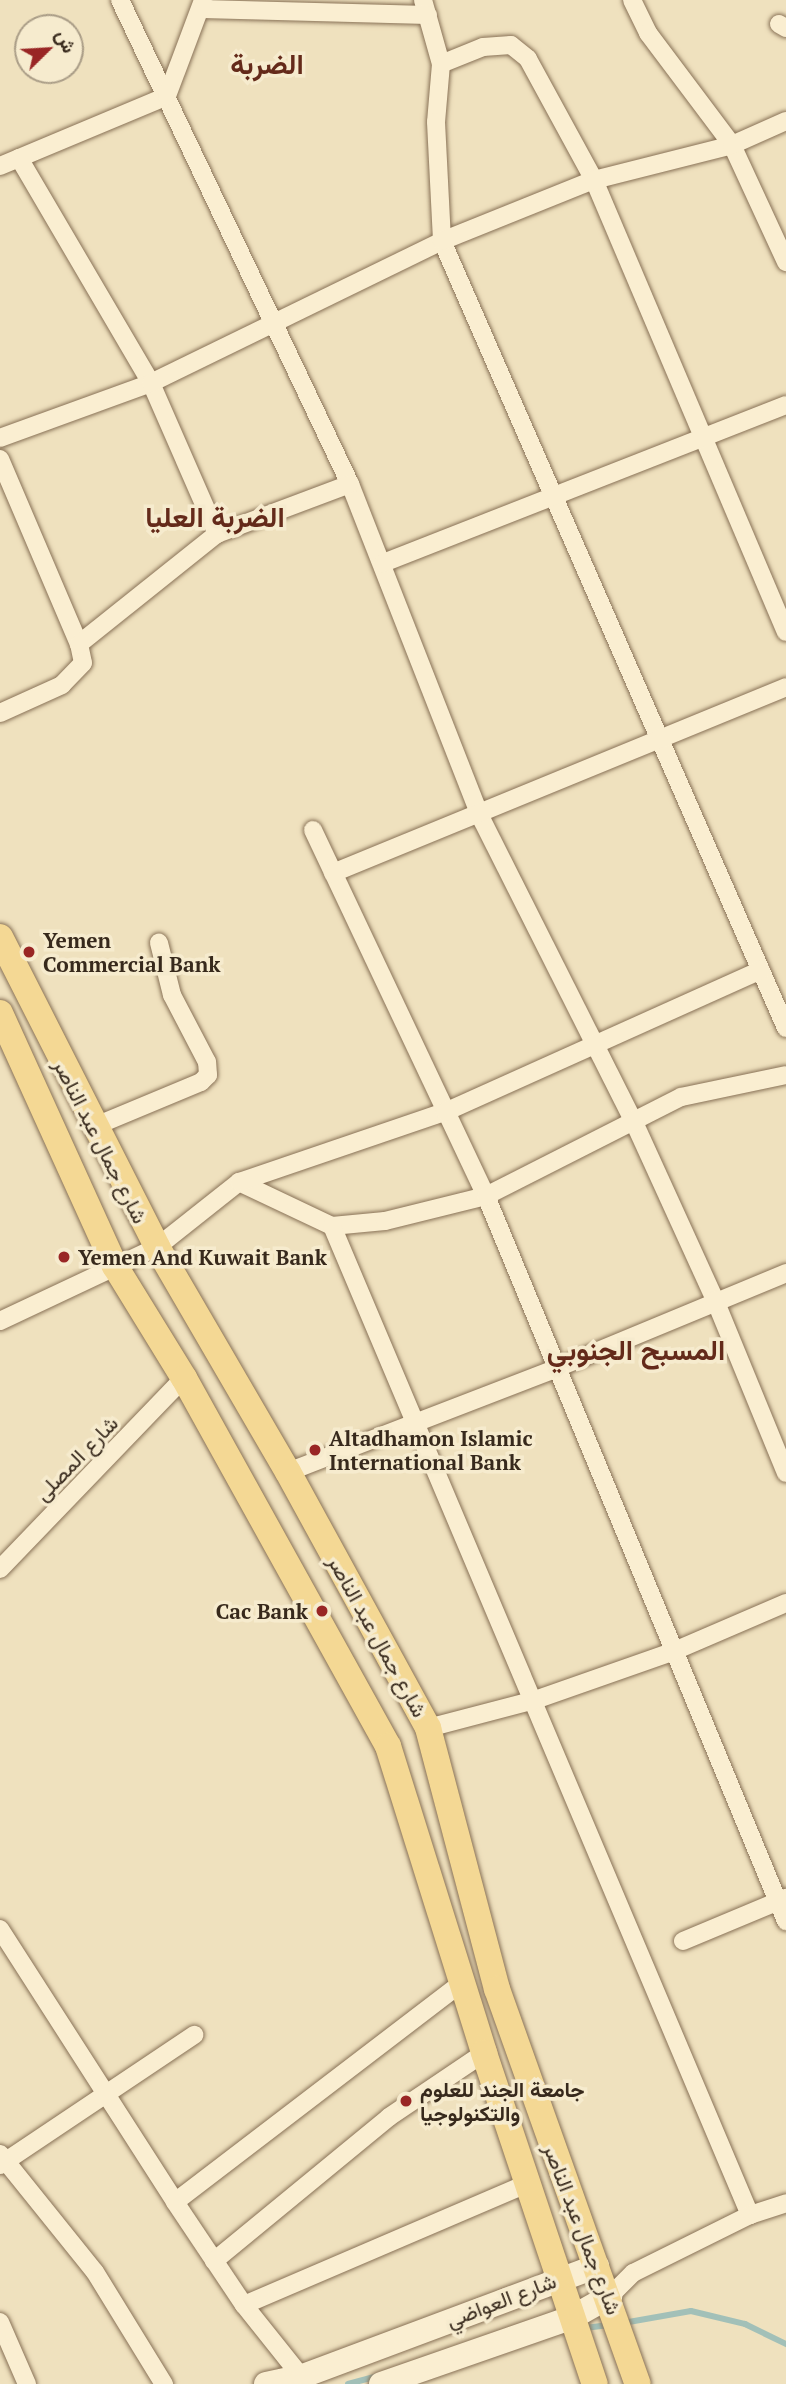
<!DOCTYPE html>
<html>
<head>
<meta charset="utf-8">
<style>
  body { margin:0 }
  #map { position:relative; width:786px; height:2384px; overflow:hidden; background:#efe1be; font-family:"PT Serif",Vazirmatn,serif }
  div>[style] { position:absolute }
  .stream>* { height:6px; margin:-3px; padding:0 3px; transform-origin:3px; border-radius:3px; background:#a2c0b8 }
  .roads { filter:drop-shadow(0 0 2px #887156) drop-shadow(0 0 2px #887156) }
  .street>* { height:18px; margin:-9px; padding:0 9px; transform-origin:9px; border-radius:9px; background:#faeed1 }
  .secondary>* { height:24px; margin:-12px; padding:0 12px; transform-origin:12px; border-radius:12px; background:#faeed1 }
  .primary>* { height:26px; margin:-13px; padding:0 13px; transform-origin:13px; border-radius:13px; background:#f4d894 }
  .dots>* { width:19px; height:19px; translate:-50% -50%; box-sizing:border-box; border:4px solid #f6ebce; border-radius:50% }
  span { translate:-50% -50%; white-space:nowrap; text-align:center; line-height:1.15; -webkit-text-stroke:7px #f6ebce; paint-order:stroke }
  .poi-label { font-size:21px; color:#37291c; font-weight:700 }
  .left { translate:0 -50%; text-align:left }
  .right { translate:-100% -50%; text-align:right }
  .street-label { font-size:21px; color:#37291c }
  .district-label { font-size:28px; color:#642a1a; font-weight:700 }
  .north { position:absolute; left:14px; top:14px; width:70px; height:70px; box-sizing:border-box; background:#f6ebce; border:2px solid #aa9d87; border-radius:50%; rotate:66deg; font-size:19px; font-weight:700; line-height:28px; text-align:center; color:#37291c }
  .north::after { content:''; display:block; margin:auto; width:24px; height:32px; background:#992625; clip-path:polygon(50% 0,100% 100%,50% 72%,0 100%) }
</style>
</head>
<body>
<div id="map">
  <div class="stream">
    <div style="left:623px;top:2323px;width:69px;rotate:-10deg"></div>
    <div style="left:691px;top:2311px;width:56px;rotate:13.5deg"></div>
    <div style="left:745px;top:2324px;width:46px;rotate:26deg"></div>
    <div style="left:585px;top:2328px;width:24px;rotate:-7deg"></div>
    <div style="left:348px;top:2384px;width:30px;rotate:-15deg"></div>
  </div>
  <div class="roads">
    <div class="street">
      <div style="left:120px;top:0;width:536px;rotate:64.58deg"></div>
      <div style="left:350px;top:484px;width:354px;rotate:68.6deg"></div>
      <div style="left:479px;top:814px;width:343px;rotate:63.3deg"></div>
      <div style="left:633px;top:1120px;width:198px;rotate:65.5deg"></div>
      <div style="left:715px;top:1300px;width:187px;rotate:67.7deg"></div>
      <div style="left:423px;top:0;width:66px;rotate:74.3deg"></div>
      <div style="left:441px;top:64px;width:58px;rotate:94.9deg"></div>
      <div style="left:436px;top:122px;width:119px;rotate:87.1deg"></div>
      <div style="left:442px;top:241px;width:859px;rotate:66.39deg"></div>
      <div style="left:632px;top:0;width:37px;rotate:64deg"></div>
      <div style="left:648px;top:33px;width:140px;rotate:53.1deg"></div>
      <div style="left:732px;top:145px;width:129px;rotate:65.2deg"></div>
      <div style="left:202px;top:9px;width:226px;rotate:1.5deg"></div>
      <div style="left:779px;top:24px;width:8px;rotate:30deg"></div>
      <div style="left:441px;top:64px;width:45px;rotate:-22deg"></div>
      <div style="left:483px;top:47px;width:28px;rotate:-4deg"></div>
      <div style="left:511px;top:45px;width:22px;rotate:39deg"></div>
      <div style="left:528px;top:59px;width:138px;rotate:61.4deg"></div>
      <div style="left:594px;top:180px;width:491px;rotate:67deg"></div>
      <div style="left:19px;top:158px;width:261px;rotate:59.6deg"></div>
      <div style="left:151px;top:383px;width:165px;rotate:66.4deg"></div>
      <div style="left:0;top:166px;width:181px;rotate:-22.7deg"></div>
      <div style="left:167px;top:96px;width:103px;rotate:-69.4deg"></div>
      <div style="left:0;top:438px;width:161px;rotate:-20deg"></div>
      <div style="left:151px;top:383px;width:324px;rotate:-26deg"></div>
      <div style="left:442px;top:241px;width:164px;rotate:-21.9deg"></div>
      <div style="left:594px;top:180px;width:142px;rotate:-14.2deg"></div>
      <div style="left:732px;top:145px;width:59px;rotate:-24deg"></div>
      <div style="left:0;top:459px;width:201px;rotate:66.9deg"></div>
      <div style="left:79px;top:644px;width:19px;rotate:78deg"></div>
      <div style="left:83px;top:663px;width:30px;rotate:134deg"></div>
      <div style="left:62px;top:685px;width:68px;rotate:155.7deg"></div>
      <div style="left:383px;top:563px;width:433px;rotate:-21.4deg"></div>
      <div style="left:79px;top:644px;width:176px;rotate:-38.6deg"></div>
      <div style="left:217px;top:534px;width:142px;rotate:-20.6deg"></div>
      <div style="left:313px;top:830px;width:405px;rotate:64.7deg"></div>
      <div style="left:486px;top:1196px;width:785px;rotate:67.52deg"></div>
      <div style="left:333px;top:873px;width:490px;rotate:-22.3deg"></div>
      <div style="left:93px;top:1127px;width:117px;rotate:-22.6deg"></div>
      <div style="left:201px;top:1082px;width:10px;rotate:-45deg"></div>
      <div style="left:208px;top:1075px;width:13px;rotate:-94deg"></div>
      <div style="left:207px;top:1062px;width:76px;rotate:-117.6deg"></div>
      <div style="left:172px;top:995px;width:54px;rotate:-104deg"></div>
      <div style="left:239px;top:1182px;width:103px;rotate:25.3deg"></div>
      <div style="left:332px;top:1226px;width:53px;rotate:-5.4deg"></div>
      <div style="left:385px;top:1221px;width:104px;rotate:-13.9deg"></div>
      <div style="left:486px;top:1196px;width:219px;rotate:-26.9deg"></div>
      <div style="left:681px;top:1097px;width:107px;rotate:-11.8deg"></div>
      <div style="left:332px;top:1226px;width:1074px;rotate:67.09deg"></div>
      <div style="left:0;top:1321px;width:174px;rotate:-25.2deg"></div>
      <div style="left:157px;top:1247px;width:105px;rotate:-38.4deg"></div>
      <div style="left:239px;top:1182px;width:218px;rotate:-18.8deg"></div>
      <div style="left:445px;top:1112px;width:346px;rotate:-24.2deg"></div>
      <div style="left:288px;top:1472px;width:288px;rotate:-21.1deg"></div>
      <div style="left:557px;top:1368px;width:248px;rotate:-22.5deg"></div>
      <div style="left:0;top:1569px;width:265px;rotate:-46.1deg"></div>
      <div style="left:428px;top:1728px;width:111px;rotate:-14.7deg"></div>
      <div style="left:535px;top:1700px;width:145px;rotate:-19.3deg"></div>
      <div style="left:672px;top:1652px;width:124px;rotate:-23.3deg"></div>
      <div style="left:0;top:1929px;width:324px;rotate:57.3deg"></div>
      <div style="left:175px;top:2202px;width:124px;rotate:56.2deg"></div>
      <div style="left:244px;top:2305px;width:101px;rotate:51.4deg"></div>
      <div style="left:683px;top:1941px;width:112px;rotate:-22.7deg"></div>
      <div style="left:0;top:2154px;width:151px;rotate:51.2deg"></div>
      <div style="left:95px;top:2272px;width:132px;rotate:58.4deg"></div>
      <div style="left:0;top:2165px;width:234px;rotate:-33.8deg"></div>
      <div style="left:175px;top:2202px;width:362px;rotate:-37.4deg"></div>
      <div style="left:214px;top:2261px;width:227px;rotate:-39.4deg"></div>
      <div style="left:389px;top:2117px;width:115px;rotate:-34deg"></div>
      <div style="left:610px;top:2296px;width:33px;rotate:-45deg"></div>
      <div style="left:633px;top:2273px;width:131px;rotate:-26.4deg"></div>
      <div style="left:750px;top:2215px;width:38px;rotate:-18deg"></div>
      <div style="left:244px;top:2305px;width:310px;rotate:-23.2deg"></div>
      <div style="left:0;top:2322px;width:68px;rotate:66.5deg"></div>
    </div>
    <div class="secondary">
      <div style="left:266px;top:2384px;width:38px;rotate:-12deg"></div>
      <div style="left:303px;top:2376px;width:314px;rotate:-20.5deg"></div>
      <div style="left:381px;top:2384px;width:203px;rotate:-19.2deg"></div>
      <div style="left:573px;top:2317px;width:43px;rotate:-29.6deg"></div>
    </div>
    <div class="primary">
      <div style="left:0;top:937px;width:347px;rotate:63.1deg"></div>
      <div style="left:157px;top:1247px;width:260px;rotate:59.8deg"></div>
      <div style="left:288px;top:1472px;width:292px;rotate:61.3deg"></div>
      <div style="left:428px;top:1728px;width:270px;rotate:75.2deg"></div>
      <div style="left:497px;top:1989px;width:419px;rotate:70.4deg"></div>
      <div style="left:0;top:1013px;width:278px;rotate:65.6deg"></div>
      <div style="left:115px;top:1266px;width:132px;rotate:58.4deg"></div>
      <div style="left:184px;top:1378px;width:421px;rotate:61deg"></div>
      <div style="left:388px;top:1746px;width:322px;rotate:72.6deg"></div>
      <div style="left:484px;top:2053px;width:349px;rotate:71.5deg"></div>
    </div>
  </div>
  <div class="dots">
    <div style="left:29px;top:952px;background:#992625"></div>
    <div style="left:64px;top:1257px;background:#992625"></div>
    <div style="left:315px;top:1450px;background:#992625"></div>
    <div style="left:322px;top:1611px;background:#992625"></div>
    <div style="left:406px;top:2101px;background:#992625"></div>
  </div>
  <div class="poi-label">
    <span class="left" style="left:43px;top:952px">Yemen<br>Commercial Bank</span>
    <span class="left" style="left:78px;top:1257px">Yemen And Kuwait Bank</span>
    <span class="left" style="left:329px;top:1450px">Altadhamon Islamic<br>International Bank</span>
    <span class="right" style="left:308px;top:1611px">Cac Bank</span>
    <span class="left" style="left:420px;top:2101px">جامعة الجند للعلوم<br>والتكنولوجيا</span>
  </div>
  <div class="street-label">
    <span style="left:101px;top:1141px;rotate:63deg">شارع جمال عبد الناصر</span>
    <span style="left:76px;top:1458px;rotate:-46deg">شارع المصلى</span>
    <span style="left:378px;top:1636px;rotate:61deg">شارع جمال عبد الناصر</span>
    <span style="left:583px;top:2229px;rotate:69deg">شارع جمال عبد الناصر</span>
    <span style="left:501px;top:2300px;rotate:-21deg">شارع العواضي</span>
  </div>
  <div class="district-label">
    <span style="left:267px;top:64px">الضربة</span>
    <span style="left:215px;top:517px">الضربة العليا</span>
    <span style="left:636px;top:1350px">المسبح الجنوبي</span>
  </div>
  <div class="north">ش</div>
</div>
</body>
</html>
